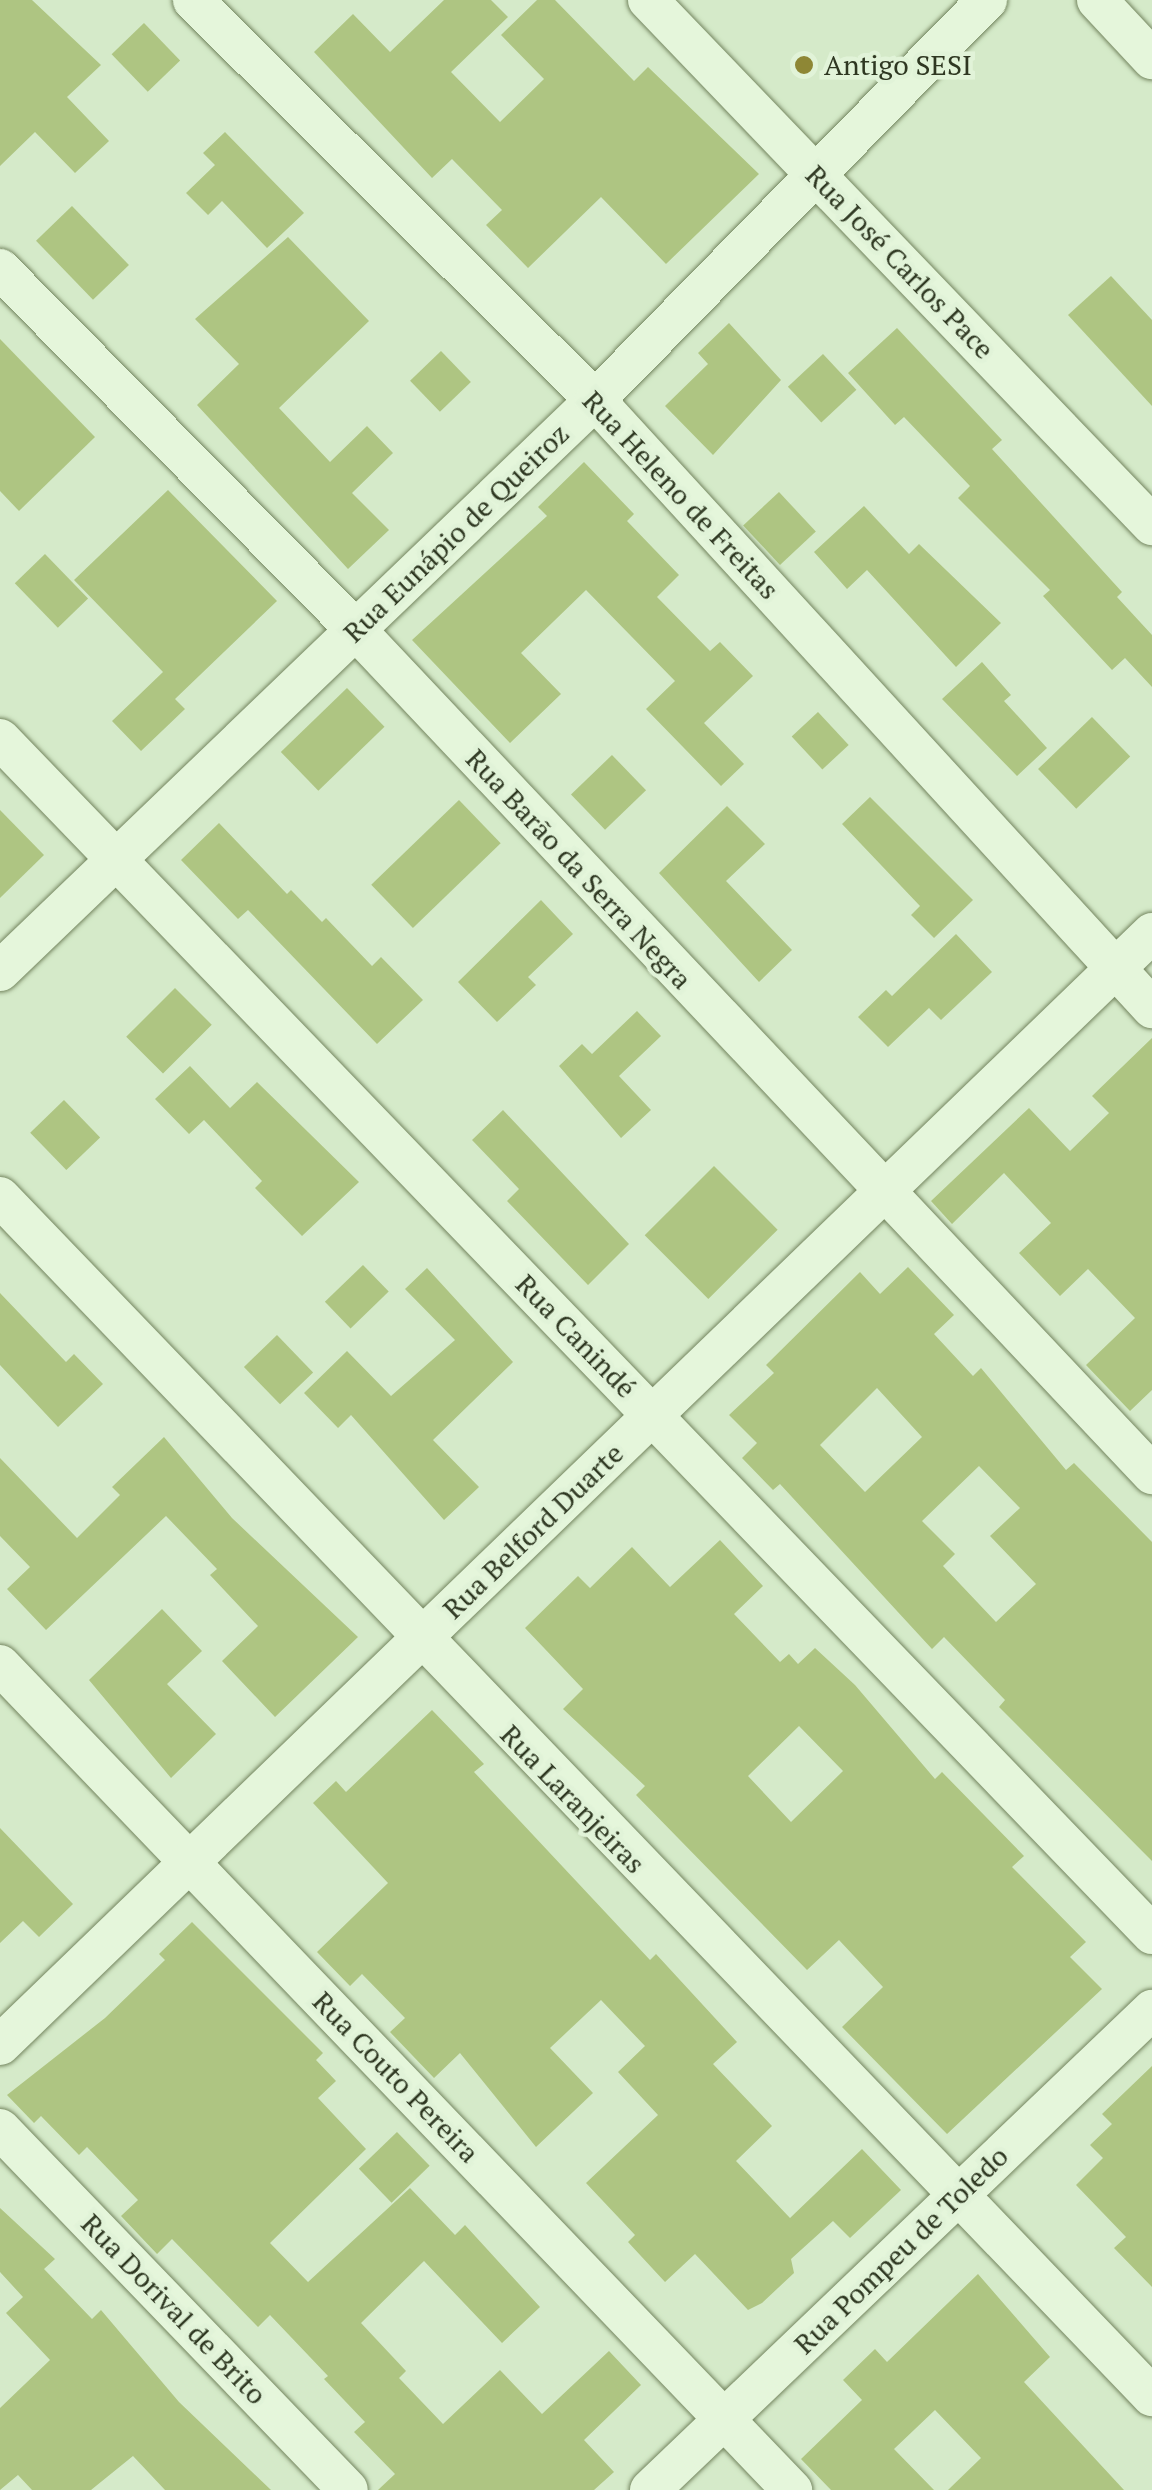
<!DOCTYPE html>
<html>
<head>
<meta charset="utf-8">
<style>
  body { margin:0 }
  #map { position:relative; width:1152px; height:2490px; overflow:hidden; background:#d5eac9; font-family:"PT Serif",serif }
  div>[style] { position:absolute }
  .building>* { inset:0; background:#aec582; transform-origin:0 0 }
  .roads { filter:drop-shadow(0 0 2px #74855f) drop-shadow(0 0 2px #74855f) }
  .minor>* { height:40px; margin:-20px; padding:0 20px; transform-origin:20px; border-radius:20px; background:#e5f6db }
  .dots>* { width:28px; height:28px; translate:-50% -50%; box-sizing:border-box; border:5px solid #e1f3d8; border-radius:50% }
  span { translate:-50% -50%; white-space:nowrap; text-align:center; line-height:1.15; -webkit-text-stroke:9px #e1f3d8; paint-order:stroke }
  .poi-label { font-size:28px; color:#2e3721 }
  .left { translate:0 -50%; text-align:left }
  .street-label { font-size:28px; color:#2e3721 }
</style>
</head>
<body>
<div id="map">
  <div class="building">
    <div style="clip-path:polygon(0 0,32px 0,101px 65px,67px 97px,109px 141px,75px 173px,35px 132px,0 166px)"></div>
    <div style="clip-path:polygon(444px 0,491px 0,508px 17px,451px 72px,500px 122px,544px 79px,501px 35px,537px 0,555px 0,634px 81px,648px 67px,759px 174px,666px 264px,601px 197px,528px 268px,486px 225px,502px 210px,452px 159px,432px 178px,314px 52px,353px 14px,390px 52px)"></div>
    <div style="left:144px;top:23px;width:52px;height:45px;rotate:46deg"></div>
    <div style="clip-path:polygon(225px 132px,304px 213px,267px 248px,222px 201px,208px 215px,186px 193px,215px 165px,203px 153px)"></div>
    <div style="left:72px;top:206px;width:82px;height:50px;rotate:46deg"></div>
    <div style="clip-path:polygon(288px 237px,369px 321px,279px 408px,330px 462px,367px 426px,393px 453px,352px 493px,389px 530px,348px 569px,197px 405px,239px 364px,195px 319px)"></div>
    <div style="clip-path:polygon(1111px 276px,1152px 320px,1152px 406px,1068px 315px)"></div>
    <div style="clip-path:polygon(729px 323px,781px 380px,713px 455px,665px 406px,708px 364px,698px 353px)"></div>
    <div style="clip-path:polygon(897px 328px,1002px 440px,992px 449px,1122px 592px,1117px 597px,1152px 635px,1152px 687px,1125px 658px,1112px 670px,1043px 596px,1050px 590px,958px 498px,970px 486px,904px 417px,895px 425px,848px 373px)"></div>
    <div style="clip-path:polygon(0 339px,95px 437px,19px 511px,0 491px)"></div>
    <div style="left:441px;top:351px;width:43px;height:43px;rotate:46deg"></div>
    <div style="left:823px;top:354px;width:49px;height:48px;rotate:47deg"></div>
    <div style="clip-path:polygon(584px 462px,634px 514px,627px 521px,679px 575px,657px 597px,710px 651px,720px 642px,753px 676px,704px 723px,744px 764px,721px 786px,646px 709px,675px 681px,586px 590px,521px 653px,561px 694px,510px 743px,412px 640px,547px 516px,538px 507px)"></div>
    <div style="clip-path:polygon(168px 490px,277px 601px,175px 699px,185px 709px,141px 751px,112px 721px,163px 672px,74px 580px)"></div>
    <div style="left:779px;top:492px;width:54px;height:49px;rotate:47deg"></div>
    <div style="clip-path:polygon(864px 506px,909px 554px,919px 544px,1001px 623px,956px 667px,867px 570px,847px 589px,814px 552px)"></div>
    <div style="left:45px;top:554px;width:62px;height:42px;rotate:46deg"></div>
    <div style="clip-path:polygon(982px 662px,1011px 695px,1004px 701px,1047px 748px,1017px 776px,942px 699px)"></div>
    <div style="left:347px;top:688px;width:54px;height:92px;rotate:46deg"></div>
    <div style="left:818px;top:712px;width:45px;height:36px;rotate:47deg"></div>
    <div style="left:1092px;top:717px;width:55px;height:75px;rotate:46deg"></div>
    <div style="left:612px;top:755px;width:49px;height:57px;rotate:46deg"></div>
    <div style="clip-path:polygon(870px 797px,973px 900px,934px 938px,911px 915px,920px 906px,842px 824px)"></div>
    <div style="left:459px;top:800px;width:60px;height:122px;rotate:46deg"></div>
    <div style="clip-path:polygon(727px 806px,765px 844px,726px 881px,792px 950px,759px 982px,659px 873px)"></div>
    <div style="clip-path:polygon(0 810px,44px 855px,0 898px)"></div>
    <div style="clip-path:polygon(219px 823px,287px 894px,291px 890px,322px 922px,326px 918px,372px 966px,381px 957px,423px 1000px,377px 1044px,248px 910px,238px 919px,181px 860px)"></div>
    <div style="clip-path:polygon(541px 900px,573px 934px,528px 977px,536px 985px,497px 1022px,458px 982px)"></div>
    <div style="clip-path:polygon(956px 934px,992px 972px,941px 1020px,929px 1008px,888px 1047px,858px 1017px,886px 990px,892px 996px)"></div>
    <div style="left:175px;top:988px;width:52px;height:69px;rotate:45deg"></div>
    <div style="clip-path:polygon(637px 1011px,661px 1036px,619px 1076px,651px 1110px,621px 1138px,559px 1066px,582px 1044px,592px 1054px)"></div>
    <div style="clip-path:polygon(1152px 1038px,1152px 1390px,1130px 1411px,1086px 1365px,1135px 1318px,1088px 1269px,1060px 1296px,1019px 1253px,1051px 1223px,1004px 1173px,952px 1224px,931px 1201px,1029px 1108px,1070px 1151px,1109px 1113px,1092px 1096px)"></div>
    <div style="clip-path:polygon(190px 1066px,230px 1108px,257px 1082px,359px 1182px,302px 1236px,255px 1188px,262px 1181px,204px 1120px,189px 1134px,155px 1099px)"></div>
    <div style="left:64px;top:1100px;width:52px;height:47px;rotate:46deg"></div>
    <div style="clip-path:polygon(503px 1110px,629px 1244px,588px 1285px,507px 1201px,519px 1189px,472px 1140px)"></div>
    <div style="left:714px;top:1166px;width:90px;height:98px;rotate:45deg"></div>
    <div style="left:363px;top:1265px;width:37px;height:53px;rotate:46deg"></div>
    <div style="clip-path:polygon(evenodd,908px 1267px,954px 1315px,934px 1334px,973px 1376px,981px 1368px,1066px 1470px,1074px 1463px,1152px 1542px,1152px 1861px,999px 1707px,1005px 1700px,944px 1637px,932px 1649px,780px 1484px,773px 1490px,742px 1458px,757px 1443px,729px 1415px,774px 1373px,766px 1365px,860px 1272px,880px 1294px,908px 1267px,877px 1388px,922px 1437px,865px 1492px,820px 1445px,877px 1388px,908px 1267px,979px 1466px,1020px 1508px,990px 1536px,1036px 1584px,996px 1622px,943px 1566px,955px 1554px,922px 1521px,979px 1466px)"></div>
    <div style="clip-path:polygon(427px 1268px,513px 1362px,433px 1440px,479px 1487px,444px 1520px,351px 1415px,338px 1428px,304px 1393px,347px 1351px,391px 1396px,455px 1340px,405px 1289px)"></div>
    <div style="clip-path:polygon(0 1293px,66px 1362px,74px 1354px,103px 1384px,58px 1427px,0 1365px)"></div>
    <div style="left:277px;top:1335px;width:52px;height:46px;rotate:46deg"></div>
    <div style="clip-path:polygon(164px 1437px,232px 1518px,358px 1637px,275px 1717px,222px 1661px,258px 1626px,210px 1575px,217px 1569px,166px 1516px,46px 1630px,7px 1589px,30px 1567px,0 1536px,0 1458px,77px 1538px,120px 1495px,112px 1487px)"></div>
    <div style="clip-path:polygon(evenodd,720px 1540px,763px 1586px,734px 1614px,780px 1662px,789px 1654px,798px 1664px,815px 1648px,855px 1685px,935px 1779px,942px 1772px,1024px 1856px,1012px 1867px,1086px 1942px,1070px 1957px,1102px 1989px,947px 2134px,842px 2027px,883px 1987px,839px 1940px,807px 1970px,636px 1795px,645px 1786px,563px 1709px,583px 1689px,525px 1628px,578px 1576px,590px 1588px,632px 1547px,670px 1587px,720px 1540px,799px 1726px,843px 1771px,791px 1822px,748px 1776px,799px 1726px)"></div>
    <div style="clip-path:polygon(162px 1609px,202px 1651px,167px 1684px,216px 1734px,171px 1778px,89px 1680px)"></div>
    <div style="clip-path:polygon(432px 1710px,484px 1764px,474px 1772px,650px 1960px,656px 1954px,737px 2042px,713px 2064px,772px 2126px,736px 2161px,790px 2218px,862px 2149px,901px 2190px,850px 2238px,833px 2221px,791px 2259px,794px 2273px,762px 2303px,748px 2310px,695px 2254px,665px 2282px,628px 2242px,635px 2235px,586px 2183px,658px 2115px,618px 2072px,645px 2046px,601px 2000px,550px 2048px,593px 2093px,536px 2147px,460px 2053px,434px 2078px,390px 2032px,405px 2018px,362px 1974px,350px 1986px,317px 1952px,388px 1883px,313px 1803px,336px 1781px,346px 1792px)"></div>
    <div style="clip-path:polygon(0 1828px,73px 1904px,39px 1937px,23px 1921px,0 1943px)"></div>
    <div style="clip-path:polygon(192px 1922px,323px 2053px,316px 2060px,336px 2081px,318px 2098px,366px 2149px,270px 2243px,308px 2282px,410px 2188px,455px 2235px,465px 2225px,540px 2307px,502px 2343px,424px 2261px,361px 2323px,406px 2371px,399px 2378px,443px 2424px,500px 2370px,542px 2414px,609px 2351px,641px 2385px,584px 2440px,614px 2472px,594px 2490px,378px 2490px,395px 2474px,354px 2432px,365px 2422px,324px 2379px,328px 2376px,270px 2315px,258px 2327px,172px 2239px,157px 2254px,121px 2216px,138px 2200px,87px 2147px,79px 2155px,41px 2116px,34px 2123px,7px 2095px,105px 2018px,165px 1960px,159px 1954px)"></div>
    <div style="clip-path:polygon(1152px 2066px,1152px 2287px,1114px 2248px,1126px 2237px,1076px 2185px,1103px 2158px,1090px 2145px,1112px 2124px,1102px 2114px)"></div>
    <div style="left:397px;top:2132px;width:47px;height:53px;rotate:46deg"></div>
    <div style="clip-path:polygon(0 2208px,55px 2259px,44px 2269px,92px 2319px,101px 2310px,179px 2402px,271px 2490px,165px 2490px,133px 2456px,91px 2490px,32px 2490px,18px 2475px,0 2490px,0 2408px,50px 2360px,6px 2313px,23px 2297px,0 2272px)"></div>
    <div style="clip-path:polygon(978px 2274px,1050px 2357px,1024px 2382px,1124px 2490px,948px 2490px,981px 2458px,935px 2410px,894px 2449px,934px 2490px,831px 2490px,801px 2459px,862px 2400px,843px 2380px,875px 2349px,887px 2362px)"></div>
  </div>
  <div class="roads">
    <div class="minor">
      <div style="left:193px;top:0;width:567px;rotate:44.86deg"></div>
      <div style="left:595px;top:400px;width:825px;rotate:47.51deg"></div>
      <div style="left:648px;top:0;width:728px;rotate:46.17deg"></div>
      <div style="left:1097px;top:0;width:81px;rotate:47deg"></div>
      <div style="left:0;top:269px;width:506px;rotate:45.4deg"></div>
      <div style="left:355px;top:629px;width:1162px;rotate:46.67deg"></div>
      <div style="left:0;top:739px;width:1660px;rotate:46.05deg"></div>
      <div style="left:0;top:971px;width:825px;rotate:-43.82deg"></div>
      <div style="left:595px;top:400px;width:560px;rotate:-45.58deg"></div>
      <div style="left:0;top:1197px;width:1663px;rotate:46.15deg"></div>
      <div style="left:0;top:1665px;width:1144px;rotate:46.17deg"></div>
      <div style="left:0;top:2045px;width:1601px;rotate:-43.99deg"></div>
      <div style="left:0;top:2129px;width:501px;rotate:46.05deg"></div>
      <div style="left:650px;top:2490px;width:695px;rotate:-43.72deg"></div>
    </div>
  </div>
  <div class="dots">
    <div style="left:804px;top:65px;background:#8e8735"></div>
  </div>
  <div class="poi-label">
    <span class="left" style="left:824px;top:65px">Antigo SESI</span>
  </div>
  <div class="street-label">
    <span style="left:900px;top:262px;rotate:46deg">Rua José Carlos Pace</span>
    <span style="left:681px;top:495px;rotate:47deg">Rua Heleno de Freitas</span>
    <span style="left:456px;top:533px;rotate:-44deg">Rua Eunápio de Queiroz</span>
    <span style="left:579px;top:869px;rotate:47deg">Rua Barão da Serra Negra</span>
    <span style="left:576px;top:1336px;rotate:46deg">Rua Canindé</span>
    <span style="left:533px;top:1531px;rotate:-44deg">Rua Belford Duarte</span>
    <span style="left:573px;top:1799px;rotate:46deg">Rua Laranjeiras</span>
    <span style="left:396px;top:2077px;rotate:46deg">Rua Couto Pereira</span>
    <span style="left:901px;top:2250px;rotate:-44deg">Rua Pompeu de Toledo</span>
    <span style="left:174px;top:2309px;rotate:46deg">Rua Dorival de Brito</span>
  </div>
</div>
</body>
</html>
